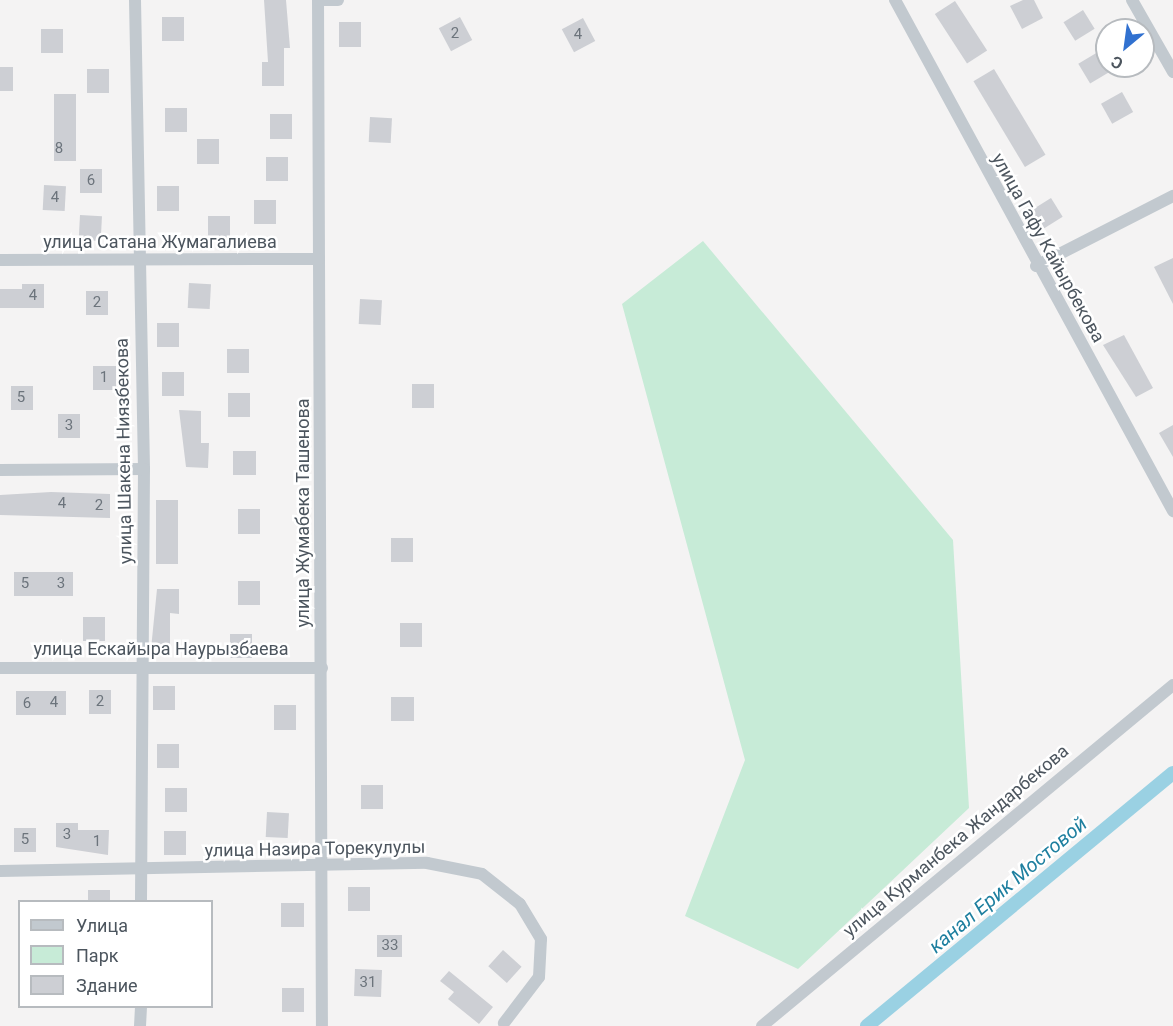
<!DOCTYPE html>
<html>
<head>
<meta charset="utf-8">
<style>
  body { margin:0 }
  #map { position:relative; width:1173px; height:1026px; overflow:hidden; background:#f4f3f3; font-family:Roboto,sans-serif }
  div>[style] { position:absolute }
  .green>* { inset:0; background:#c7ebd7 }
  .canal>* { height:14px; margin:-7px; padding:0 7px; transform-origin:7px; border-radius:7px; background:#9ad1e3 }
  .building>* { inset:0; background:#cdcfd4; transform-origin:0 0 }
  .street>* { height:12px; margin:-6px; padding:0 6px; transform-origin:6px; border-radius:6px; background:#c2c9cf }
  span { translate:-50% -50%; white-space:nowrap; text-align:center; line-height:1.15; -webkit-text-stroke:5px #fff; paint-order:stroke }
  .number-label { font-size:15px; color:#6c747c }
  .number-label span { -webkit-text-stroke-width:0 }
  .street-label { font-size:18px; color:#4c555e }
  .water-label { font-size:20px; color:#1e7f9f; font-style:italic }
  .legend { position:absolute; left:18px; top:900px; width:195px; height:108px; box-sizing:border-box; background:#fff; border:2px solid #b7bbbf; margin:0; padding:8px 10px; list-style:none; font-size:18px; color:#4c555e }
  .legend li { display:flex; align-items:center; gap:12px; height:30px }
  .legend b { width:30px; border:2px solid #b7bbbf }
  .north { position:absolute; left:1095px; top:18px; width:60px; height:60px; box-sizing:border-box; background:#fff; border:2px solid #b7bbbf; border-radius:50%; rotate:209deg; font-size:16px; font-weight:700; line-height:24px; text-align:center; color:#4c555e }
  .north::after { content:''; display:block; margin:auto; width:21px; height:27px; background:#3171d0; clip-path:polygon(50% 0,100% 100%,50% 72%,0 100%) }
</style>
</head>
<body>
<div id="map">
  <div class="green">
    <div style="clip-path:polygon(703px 241px,953px 540px,969px 808px,798px 969px,685px 916px,745px 760px,622px 304px)"></div>
  </div>
  <div class="canal">
    <div style="left:867px;top:1026px;width:397px;rotate:-39.6deg"></div>
  </div>
  <div class="building">
    <div style="clip-path:polygon(264px 0,286px 0,290px 48px,284px 48px,284px 86px,262px 86px,262px 62px,268px 62px)"></div>
    <div style="clip-path:polygon(1023px 0,1034px 0,1043px 18px,1022px 29px,1010px 6px)"></div>
    <div style="left:955px;top:1px;width:59px;height:24px;rotate:57deg"></div>
    <div style="left:1083px;top:10px;width:22px;height:23px;rotate:58deg"></div>
    <div style="left:162px;top:17px;width:22px;height:24px"></div>
    <div style="left:460px;top:17px;width:26px;height:24px;rotate:62deg"></div>
    <div style="left:583px;top:18px;width:26px;height:24px;rotate:62deg"></div>
    <div style="left:339px;top:22px;width:22px;height:25px"></div>
    <div style="left:41px;top:29px;width:22px;height:24px"></div>
    <div style="left:1098px;top:52px;width:23px;height:23px;rotate:59deg"></div>
    <div style="left:0;top:67px;width:13px;height:24px"></div>
    <div style="left:87px;top:69px;width:22px;height:24px"></div>
    <div style="left:994px;top:69px;width:100px;height:24px;rotate:59deg"></div>
    <div style="left:1122px;top:92px;width:23px;height:24px;rotate:61deg"></div>
    <div style="left:54px;top:94px;width:22px;height:67px"></div>
    <div style="left:165px;top:108px;width:22px;height:24px"></div>
    <div style="left:270px;top:114px;width:22px;height:25px"></div>
    <div style="left:370px;top:117px;width:22px;height:25px;rotate:3deg"></div>
    <div style="left:197px;top:139px;width:22px;height:25px"></div>
    <div style="left:266px;top:157px;width:22px;height:24px"></div>
    <div style="left:80px;top:169px;width:22px;height:24px"></div>
    <div style="left:44px;top:185px;width:22px;height:25px;rotate:3deg"></div>
    <div style="left:157px;top:186px;width:22px;height:25px"></div>
    <div style="left:1051px;top:198px;width:22px;height:24px;rotate:58deg"></div>
    <div style="left:254px;top:200px;width:22px;height:24px"></div>
    <div style="left:80px;top:215px;width:22px;height:25px;rotate:3deg"></div>
    <div style="left:208px;top:216px;width:22px;height:24px"></div>
    <div style="clip-path:polygon(1173px 258px,1173px 304px,1154px 267px)"></div>
    <div style="left:189px;top:283px;width:22px;height:25px;rotate:3deg"></div>
    <div style="clip-path:polygon(22px 284px,44px 284px,44px 308px,0 308px,0 289px,22px 289px)"></div>
    <div style="left:86px;top:291px;width:22px;height:24px"></div>
    <div style="left:360px;top:299px;width:22px;height:25px;rotate:3deg"></div>
    <div style="left:157px;top:323px;width:22px;height:24px"></div>
    <div style="clip-path:polygon(1124px 335px,1153px 388px,1136px 397px,1103px 345px)"></div>
    <div style="left:227px;top:349px;width:22px;height:24px"></div>
    <div style="left:93px;top:366px;width:23px;height:24px"></div>
    <div style="left:162px;top:372px;width:22px;height:24px"></div>
    <div style="left:412px;top:384px;width:22px;height:24px"></div>
    <div style="left:11px;top:386px;width:22px;height:24px"></div>
    <div style="left:228px;top:393px;width:22px;height:24px"></div>
    <div style="clip-path:polygon(179px 410px,201px 411px,201px 443px,209px 443px,208px 468px,186px 467px)"></div>
    <div style="left:58px;top:414px;width:22px;height:24px"></div>
    <div style="clip-path:polygon(1173px 425px,1173px 457px,1159px 433px)"></div>
    <div style="left:233px;top:451px;width:23px;height:24px"></div>
    <div style="clip-path:polygon(51px 492px,110px 494px,110px 518px,0 515px,0 495px)"></div>
    <div style="left:156px;top:500px;width:22px;height:64px"></div>
    <div style="left:238px;top:509px;width:22px;height:25px"></div>
    <div style="left:391px;top:538px;width:22px;height:24px"></div>
    <div style="left:14px;top:572px;width:59px;height:24px"></div>
    <div style="left:238px;top:581px;width:22px;height:24px"></div>
    <div style="clip-path:polygon(157px 589px,179px 589px,179px 614px,170px 613px,170px 649px,151px 649px)"></div>
    <div style="left:83px;top:617px;width:22px;height:24px"></div>
    <div style="left:400px;top:623px;width:22px;height:24px"></div>
    <div style="left:230px;top:634px;width:22px;height:24px"></div>
    <div style="left:153px;top:686px;width:22px;height:24px"></div>
    <div style="left:89px;top:690px;width:22px;height:24px"></div>
    <div style="left:16px;top:691px;width:50px;height:24px"></div>
    <div style="left:391px;top:697px;width:23px;height:24px"></div>
    <div style="left:274px;top:705px;width:22px;height:25px"></div>
    <div style="left:157px;top:744px;width:22px;height:24px"></div>
    <div style="left:361px;top:785px;width:22px;height:24px"></div>
    <div style="left:165px;top:788px;width:22px;height:24px"></div>
    <div style="left:267px;top:812px;width:22px;height:25px;rotate:3deg"></div>
    <div style="clip-path:polygon(56px 823px,78px 823px,78px 830px,109px 830px,108px 855px,56px 847px)"></div>
    <div style="left:14px;top:828px;width:22px;height:24px"></div>
    <div style="left:164px;top:831px;width:22px;height:24px"></div>
    <div style="left:348px;top:887px;width:22px;height:24px"></div>
    <div style="left:88px;top:890px;width:22px;height:12px"></div>
    <div style="left:281px;top:903px;width:23px;height:24px"></div>
    <div style="left:377px;top:935px;width:25px;height:22px"></div>
    <div style="left:503px;top:950px;width:25px;height:22px;rotate:42deg"></div>
    <div style="left:355px;top:969px;width:27px;height:27px;rotate:2deg"></div>
    <div style="clip-path:polygon(449px 971px,493px 1007px,479px 1024px,448px 999px,454px 992px,440px 981px)"></div>
    <div style="left:282px;top:988px;width:22px;height:24px"></div>
  </div>
  <div class="street">
    <div style="left:135px;top:0;width:469px;rotate:88.9deg"></div>
    <div style="left:144px;top:469px;width:433px;rotate:90.4deg"></div>
    <div style="left:318px;top:0;width:1026px;rotate:89.78deg"></div>
    <div style="left:318px;top:0;width:20px"></div>
    <div style="left:895px;top:0;width:582px;rotate:61.45deg"></div>
    <div style="left:1132px;top:0;width:83px;rotate:60.3deg"></div>
    <div style="left:0;top:260px;width:319px;rotate:-0.2deg"></div>
    <div style="left:1036px;top:266px;width:154px;rotate:-27.1deg"></div>
    <div style="left:0;top:470px;width:144px;rotate:-0.4deg"></div>
    <div style="left:0;top:668px;width:322px"></div>
    <div style="left:0;top:871px;width:427px;rotate:-1.1deg"></div>
    <div style="left:427px;top:863px;width:56px;rotate:11.3deg"></div>
    <div style="left:482px;top:874px;width:48px;rotate:38.3deg"></div>
    <div style="left:520px;top:904px;width:41px;rotate:59deg"></div>
    <div style="left:541px;top:939px;width:38px;rotate:93deg"></div>
    <div style="left:539px;top:977px;width:58px;rotate:127.3deg"></div>
    <div style="left:140px;top:1026px;width:20px;rotate:-87deg"></div>
    <div style="left:762px;top:1026px;width:534px;rotate:-39.68deg"></div>
  </div>
  <div class="number-label">
    <span style="left:455px;top:34px">2</span>
    <span style="left:578px;top:35px">4</span>
    <span style="left:59px;top:149px">8</span>
    <span style="left:91px;top:181px">6</span>
    <span style="left:55px;top:198px">4</span>
    <span style="left:33px;top:296px">4</span>
    <span style="left:97px;top:303px">2</span>
    <span style="left:104px;top:378px">1</span>
    <span style="left:21px;top:398px">5</span>
    <span style="left:69px;top:426px">3</span>
    <span style="left:62px;top:504px">4</span>
    <span style="left:99px;top:506px">2</span>
    <span style="left:25px;top:584px">5</span>
    <span style="left:61px;top:584px">3</span>
    <span style="left:100px;top:702px">2</span>
    <span style="left:54px;top:703px">4</span>
    <span style="left:27px;top:704px">6</span>
    <span style="left:67px;top:835px">3</span>
    <span style="left:25px;top:840px">5</span>
    <span style="left:97px;top:842px">1</span>
    <span style="left:390px;top:946px">33</span>
    <span style="left:368px;top:983px">31</span>
  </div>
  <div class="street-label">
    <span style="left:160px;top:242px">улица Сатана Жумагалиева</span>
    <span style="left:1048px;top:248px;rotate:61deg">улица Гафу Кайырбекова</span>
    <span style="left:124px;top:451px;rotate:-91deg">улица Шакена Ниязбекова</span>
    <span style="left:303px;top:513px;rotate:-90deg">улица Жумабека Ташенова</span>
    <span style="left:161px;top:649px">улица Ескайыра Наурызбаева</span>
    <span style="left:956px;top:841px;rotate:-40deg">улица Курманбека Жандарбекова</span>
    <span style="left:315px;top:849px;rotate:-1deg">улица Назира Торекулулы</span>
  </div>
  <div class="water-label">
    <span style="left:1008px;top:885px;rotate:-40deg">канал Ерик Мостовой</span>
  </div>
  <ul class="legend">
  <li><b style="height:8px;background:#c2c9cf"></b>Улица</li>
  <li><b style="height:16px;background:#c7ebd7"></b>Парк</li>
  <li><b style="height:16px;background:#cdcfd4"></b>Здание</li>
  </ul>
  <div class="north">С</div>
</div>
</body>
</html>
